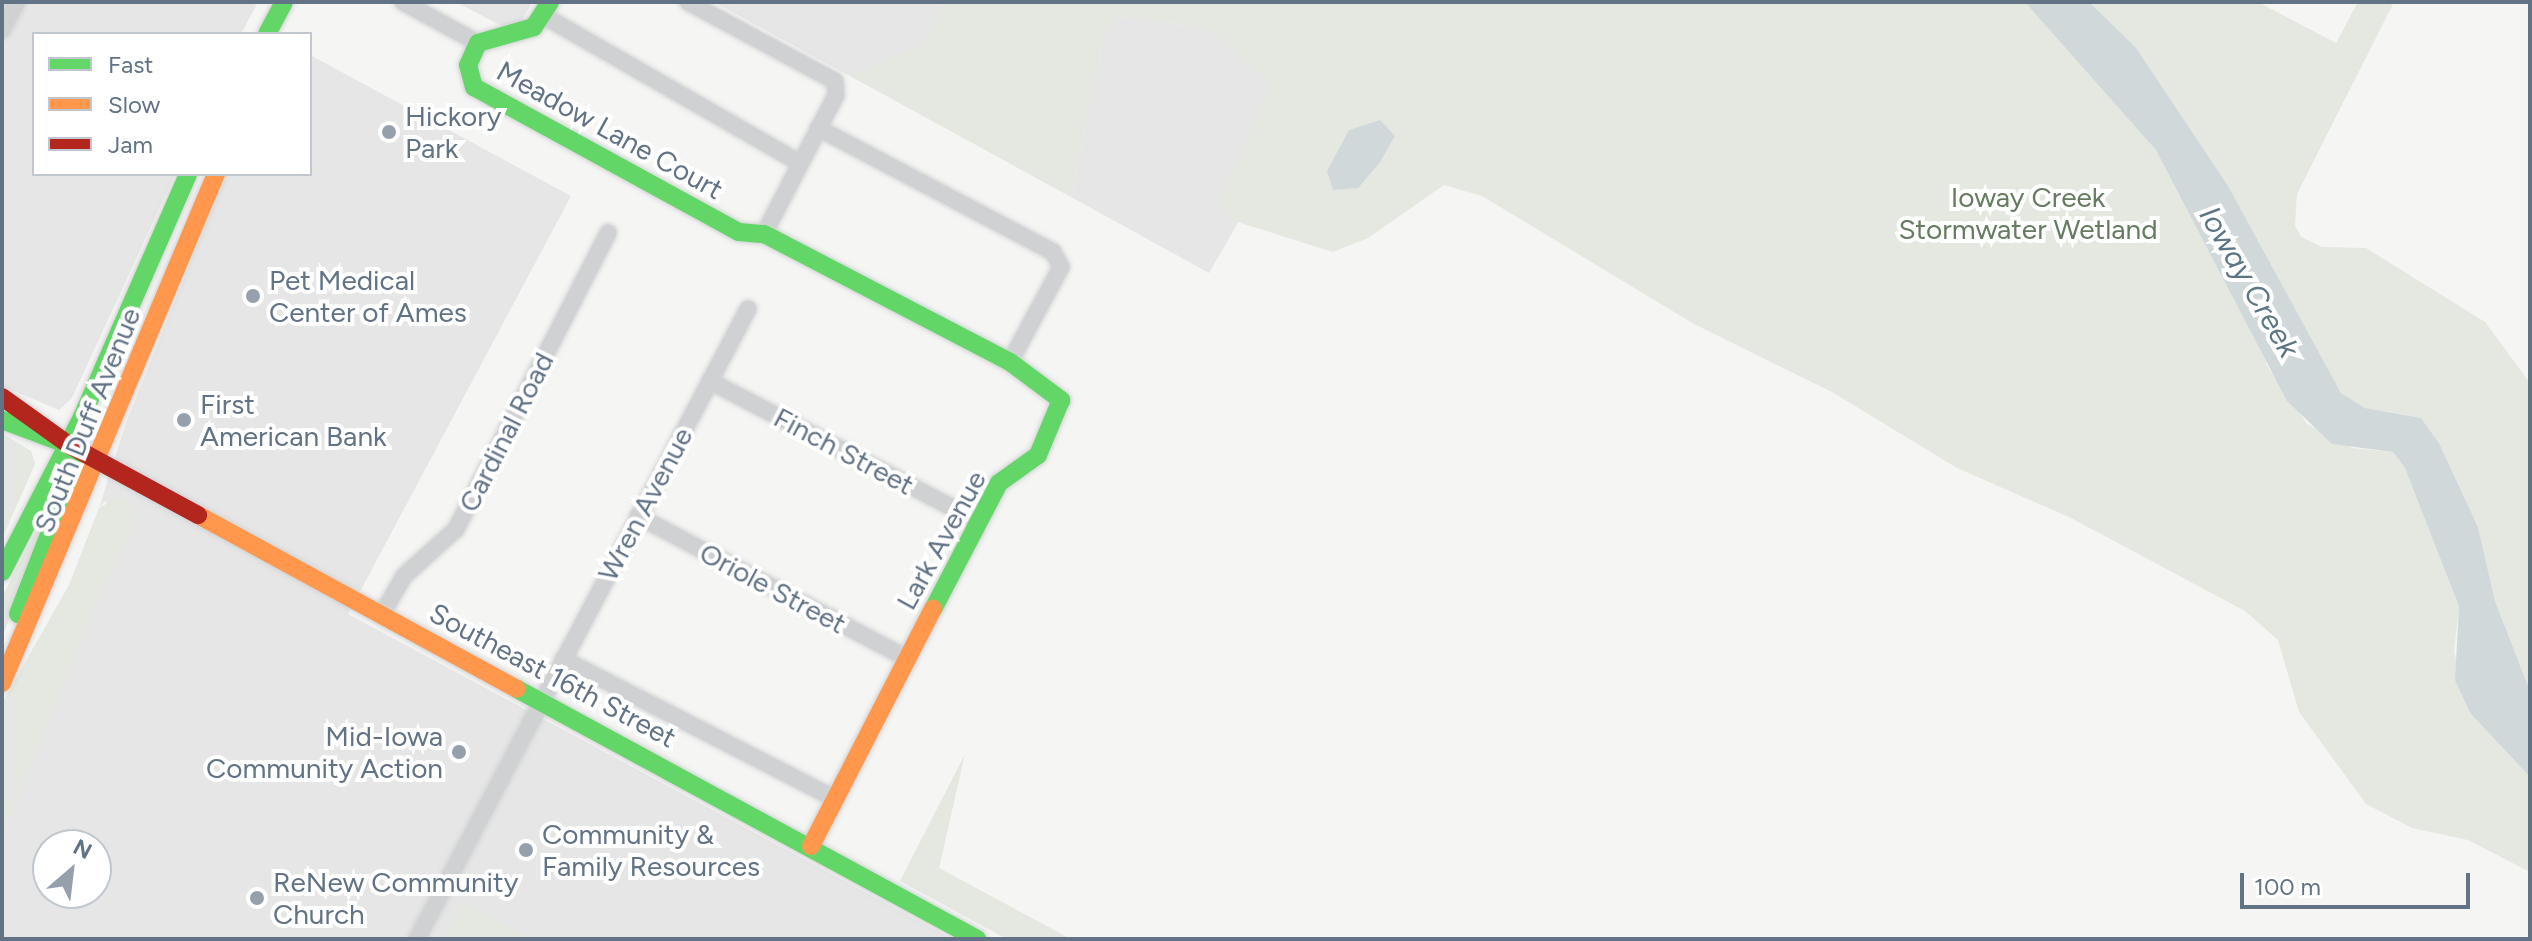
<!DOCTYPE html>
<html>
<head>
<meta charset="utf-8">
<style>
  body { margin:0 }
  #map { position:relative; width:2532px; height:941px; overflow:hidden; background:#f5f5f3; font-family:Figtree,sans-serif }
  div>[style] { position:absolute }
  .built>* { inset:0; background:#e5e6e5 }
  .green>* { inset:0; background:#e4e8e1 }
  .water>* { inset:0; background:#d0d8da }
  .roads { filter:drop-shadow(0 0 2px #d1d3d4) drop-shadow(0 0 2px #d1d3d4) }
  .street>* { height:16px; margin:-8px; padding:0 8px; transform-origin:8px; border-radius:8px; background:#d0d1d2 }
  .fast>* { height:18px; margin:-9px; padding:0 9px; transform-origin:9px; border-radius:9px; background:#63d668 }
  .slow>* { height:18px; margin:-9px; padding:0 9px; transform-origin:9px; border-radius:9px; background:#ff974d }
  .jam>* { height:18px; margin:-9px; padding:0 9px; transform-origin:9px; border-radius:9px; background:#b3261e }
  .dots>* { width:22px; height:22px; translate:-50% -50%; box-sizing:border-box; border:4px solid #fff; border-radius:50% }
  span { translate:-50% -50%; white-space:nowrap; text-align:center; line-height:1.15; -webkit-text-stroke:8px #fff; paint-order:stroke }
  .poi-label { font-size:28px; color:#627386 }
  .left { translate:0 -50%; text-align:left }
  .right { translate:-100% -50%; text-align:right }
  .street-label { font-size:28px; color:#627386 }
  .park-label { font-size:28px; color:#657c61 }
  .water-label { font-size:30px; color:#5d7683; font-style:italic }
  .frame { position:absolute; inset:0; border:4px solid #627386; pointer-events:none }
  .legend { position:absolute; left:32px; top:32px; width:280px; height:144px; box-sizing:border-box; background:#fff; border:2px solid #c0c7cf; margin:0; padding:10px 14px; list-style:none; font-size:24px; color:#627386 }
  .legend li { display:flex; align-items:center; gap:16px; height:40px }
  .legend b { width:40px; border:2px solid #c0c7cf }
  .north { position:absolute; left:32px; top:829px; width:80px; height:80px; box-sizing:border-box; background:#fff; border:2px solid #c0c7cf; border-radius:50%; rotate:28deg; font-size:22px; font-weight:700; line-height:32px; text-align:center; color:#627386 }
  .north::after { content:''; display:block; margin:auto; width:28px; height:36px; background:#95a0ac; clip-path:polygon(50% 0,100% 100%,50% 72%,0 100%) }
  .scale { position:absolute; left:2240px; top:873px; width:230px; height:36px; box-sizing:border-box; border:4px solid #627386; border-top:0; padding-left:10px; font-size:24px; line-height:28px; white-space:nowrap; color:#627386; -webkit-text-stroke:6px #fff; paint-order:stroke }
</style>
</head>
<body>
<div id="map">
  <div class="built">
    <div style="clip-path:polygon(2px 2px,258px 2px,241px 34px,34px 34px,34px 174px,175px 174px,72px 398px,59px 410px,2px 386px)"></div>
    <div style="clip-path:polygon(456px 2px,532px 2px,515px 33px)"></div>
    <div style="clip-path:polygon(714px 2px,945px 2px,919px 47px,848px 75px)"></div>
    <div style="clip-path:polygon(1118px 16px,1207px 28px,1271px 83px,1218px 203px,1238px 223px,1209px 273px,1071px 197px,1105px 32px)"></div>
    <div style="clip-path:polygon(evenodd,310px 55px,571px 196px,348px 614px,952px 939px,532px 939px,462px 902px,443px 939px,2px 939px,2px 835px,100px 592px,132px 532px,105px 501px,99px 508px,125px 426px,226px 174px,310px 174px,310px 55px,48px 845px,96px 845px,96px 893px,48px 893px,48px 845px)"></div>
  </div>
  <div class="green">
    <div style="clip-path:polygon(945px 2px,2258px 2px,2336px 43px,2358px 2px,2394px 2px,2297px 194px,2295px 225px,2301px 237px,2322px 247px,2366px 248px,2485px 322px,2530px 383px,2530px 691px,2495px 601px,2478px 527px,2439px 443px,2421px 418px,2365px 408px,2341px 393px,2253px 234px,2266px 364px,2307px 424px,2352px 448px,2393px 452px,2405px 468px,2451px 575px,2459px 606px,2454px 652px,2471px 714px,2530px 777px,2530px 872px,2468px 840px,2412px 828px,2366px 804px,2299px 712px,2278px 640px,2245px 611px,2071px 518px,1957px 468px,1832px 392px,1694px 324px,1482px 196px,1444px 185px,1368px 238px,1333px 252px,1231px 220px,1218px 203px,1271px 83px,1207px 28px,1118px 16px,1105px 32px,1071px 197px,848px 75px,919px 47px)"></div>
    <div style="clip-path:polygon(2px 433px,31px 451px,35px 464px,2px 539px)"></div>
    <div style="clip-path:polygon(121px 496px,137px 512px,132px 532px,100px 593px,2px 835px,2px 703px,69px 585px,99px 508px)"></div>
    <div style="clip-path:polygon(40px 524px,47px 527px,2px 637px,2px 597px)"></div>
    <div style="clip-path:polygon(965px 754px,939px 868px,1071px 939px,1007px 939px,900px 881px)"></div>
    <div style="clip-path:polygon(462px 902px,532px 939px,443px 939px)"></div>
  </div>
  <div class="water">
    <div style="clip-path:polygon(2025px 2px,2089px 2px,2136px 48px,2228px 186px,2341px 393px,2365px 408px,2421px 418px,2439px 443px,2478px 527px,2495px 601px,2530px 691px,2530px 777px,2471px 714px,2455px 680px,2459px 606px,2405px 468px,2393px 452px,2332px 444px,2287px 401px,2156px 150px)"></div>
    <div style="clip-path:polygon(1380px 120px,1395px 136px,1380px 162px,1358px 188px,1333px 190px,1327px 171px,1349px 130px)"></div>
  </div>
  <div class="roads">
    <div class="street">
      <div style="left:403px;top:2px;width:85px;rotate:28.7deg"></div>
      <div style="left:688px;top:2px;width:167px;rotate:28.3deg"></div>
      <div style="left:835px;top:81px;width:14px;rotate:86deg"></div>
      <div style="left:836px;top:95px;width:157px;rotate:117.4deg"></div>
      <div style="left:544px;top:16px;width:295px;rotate:29.9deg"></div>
      <div style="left:2px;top:30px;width:32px;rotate:-62deg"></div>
      <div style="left:818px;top:128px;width:266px;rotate:27.8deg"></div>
      <div style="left:1053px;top:252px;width:17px;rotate:62deg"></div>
      <div style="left:1061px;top:267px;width:108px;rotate:118.2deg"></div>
      <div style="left:710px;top:381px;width:302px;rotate:27.6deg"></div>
      <div style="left:638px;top:516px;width:306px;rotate:27.9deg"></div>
      <div style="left:382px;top:614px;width:44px;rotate:-59.9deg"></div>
      <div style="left:404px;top:576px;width:70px;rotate:-42.1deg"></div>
      <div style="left:456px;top:529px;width:333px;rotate:-62.8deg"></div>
      <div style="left:563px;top:659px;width:306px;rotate:27.2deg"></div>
      <div style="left:417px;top:939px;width:712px;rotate:-62.28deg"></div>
    </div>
    <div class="fast">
      <div style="left:550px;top:2px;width:30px;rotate:123deg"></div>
      <div style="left:534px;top:27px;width:58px;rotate:164.1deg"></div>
      <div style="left:478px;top:43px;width:24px;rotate:114deg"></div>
      <div style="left:468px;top:65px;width:23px;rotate:75deg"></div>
      <div style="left:474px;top:87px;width:302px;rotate:28.7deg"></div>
      <div style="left:739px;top:232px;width:25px;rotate:5deg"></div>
      <div style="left:764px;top:234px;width:277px;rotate:27.5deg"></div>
      <div style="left:1010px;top:362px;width:64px;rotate:36.7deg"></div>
      <div style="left:1061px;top:400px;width:60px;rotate:112.7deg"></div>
      <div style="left:1038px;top:455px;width:48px;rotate:144.3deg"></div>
      <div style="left:999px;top:483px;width:142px;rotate:117.6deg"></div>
      <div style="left:267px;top:34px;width:36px;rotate:-62deg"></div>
      <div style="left:2px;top:420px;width:72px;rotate:20.5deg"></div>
      <div style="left:2px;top:572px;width:174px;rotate:-62.7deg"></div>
      <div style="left:82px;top:417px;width:265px;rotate:-66.4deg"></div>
      <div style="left:18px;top:614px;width:151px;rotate:-68.7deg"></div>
      <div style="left:73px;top:473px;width:25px;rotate:-95deg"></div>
      <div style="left:517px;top:689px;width:524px;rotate:28.52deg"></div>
    </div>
    <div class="slow">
      <div style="left:198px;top:515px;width:363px;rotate:28.6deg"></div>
      <div style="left:2px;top:683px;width:552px;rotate:-67.2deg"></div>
      <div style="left:811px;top:846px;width:267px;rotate:-62.8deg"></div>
    </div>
    <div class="jam">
      <div style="left:2px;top:397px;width:82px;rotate:35.6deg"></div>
      <div style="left:69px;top:445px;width:147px;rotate:28.5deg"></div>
    </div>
  </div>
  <div class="dots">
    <div style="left:389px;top:132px;background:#95a0ac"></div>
    <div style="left:253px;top:296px;background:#95a0ac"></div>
    <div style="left:184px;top:420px;background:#95a0ac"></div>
    <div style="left:459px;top:752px;background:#95a0ac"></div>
    <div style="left:526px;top:850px;background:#95a0ac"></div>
    <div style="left:257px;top:898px;background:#95a0ac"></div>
  </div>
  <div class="poi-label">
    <span class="left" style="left:405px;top:132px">Hickory<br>Park</span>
    <span class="left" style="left:269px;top:296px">Pet Medical<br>Center of Ames</span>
    <span class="left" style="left:200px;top:420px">First<br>American Bank</span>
    <span class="right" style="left:443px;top:752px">Mid-Iowa<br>Community Action</span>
    <span class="left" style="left:542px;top:850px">Community &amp;<br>Family Resources</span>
    <span class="left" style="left:273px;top:898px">ReNew Community<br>Church</span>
  </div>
  <div class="street-label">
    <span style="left:610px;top:130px;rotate:29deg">Meadow Lane Court</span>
    <span style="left:87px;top:420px;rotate:-68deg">South Duff Avenue</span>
    <span style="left:506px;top:432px;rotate:-63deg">Cardinal Road</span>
    <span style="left:844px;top:451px;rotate:28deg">Finch Street</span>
    <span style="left:645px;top:504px;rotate:-62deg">Wren Avenue</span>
    <span style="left:941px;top:540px;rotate:-61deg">Lark Avenue</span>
    <span style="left:773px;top:588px;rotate:28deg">Oriole Street</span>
    <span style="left:553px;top:675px;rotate:28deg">Southeast 16th Street</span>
  </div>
  <div class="park-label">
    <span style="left:2028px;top:213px">Ioway Creek<br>Stormwater Wetland</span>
  </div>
  <div class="water-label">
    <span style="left:2249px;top:282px;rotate:60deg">Ioway Creek</span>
  </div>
  <div class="frame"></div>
  <ul class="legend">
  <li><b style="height:10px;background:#63d668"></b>Fast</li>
  <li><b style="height:10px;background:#ff974d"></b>Slow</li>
  <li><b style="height:10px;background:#b3261e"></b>Jam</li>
  </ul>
  <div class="north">N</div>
  <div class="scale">100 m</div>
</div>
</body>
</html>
